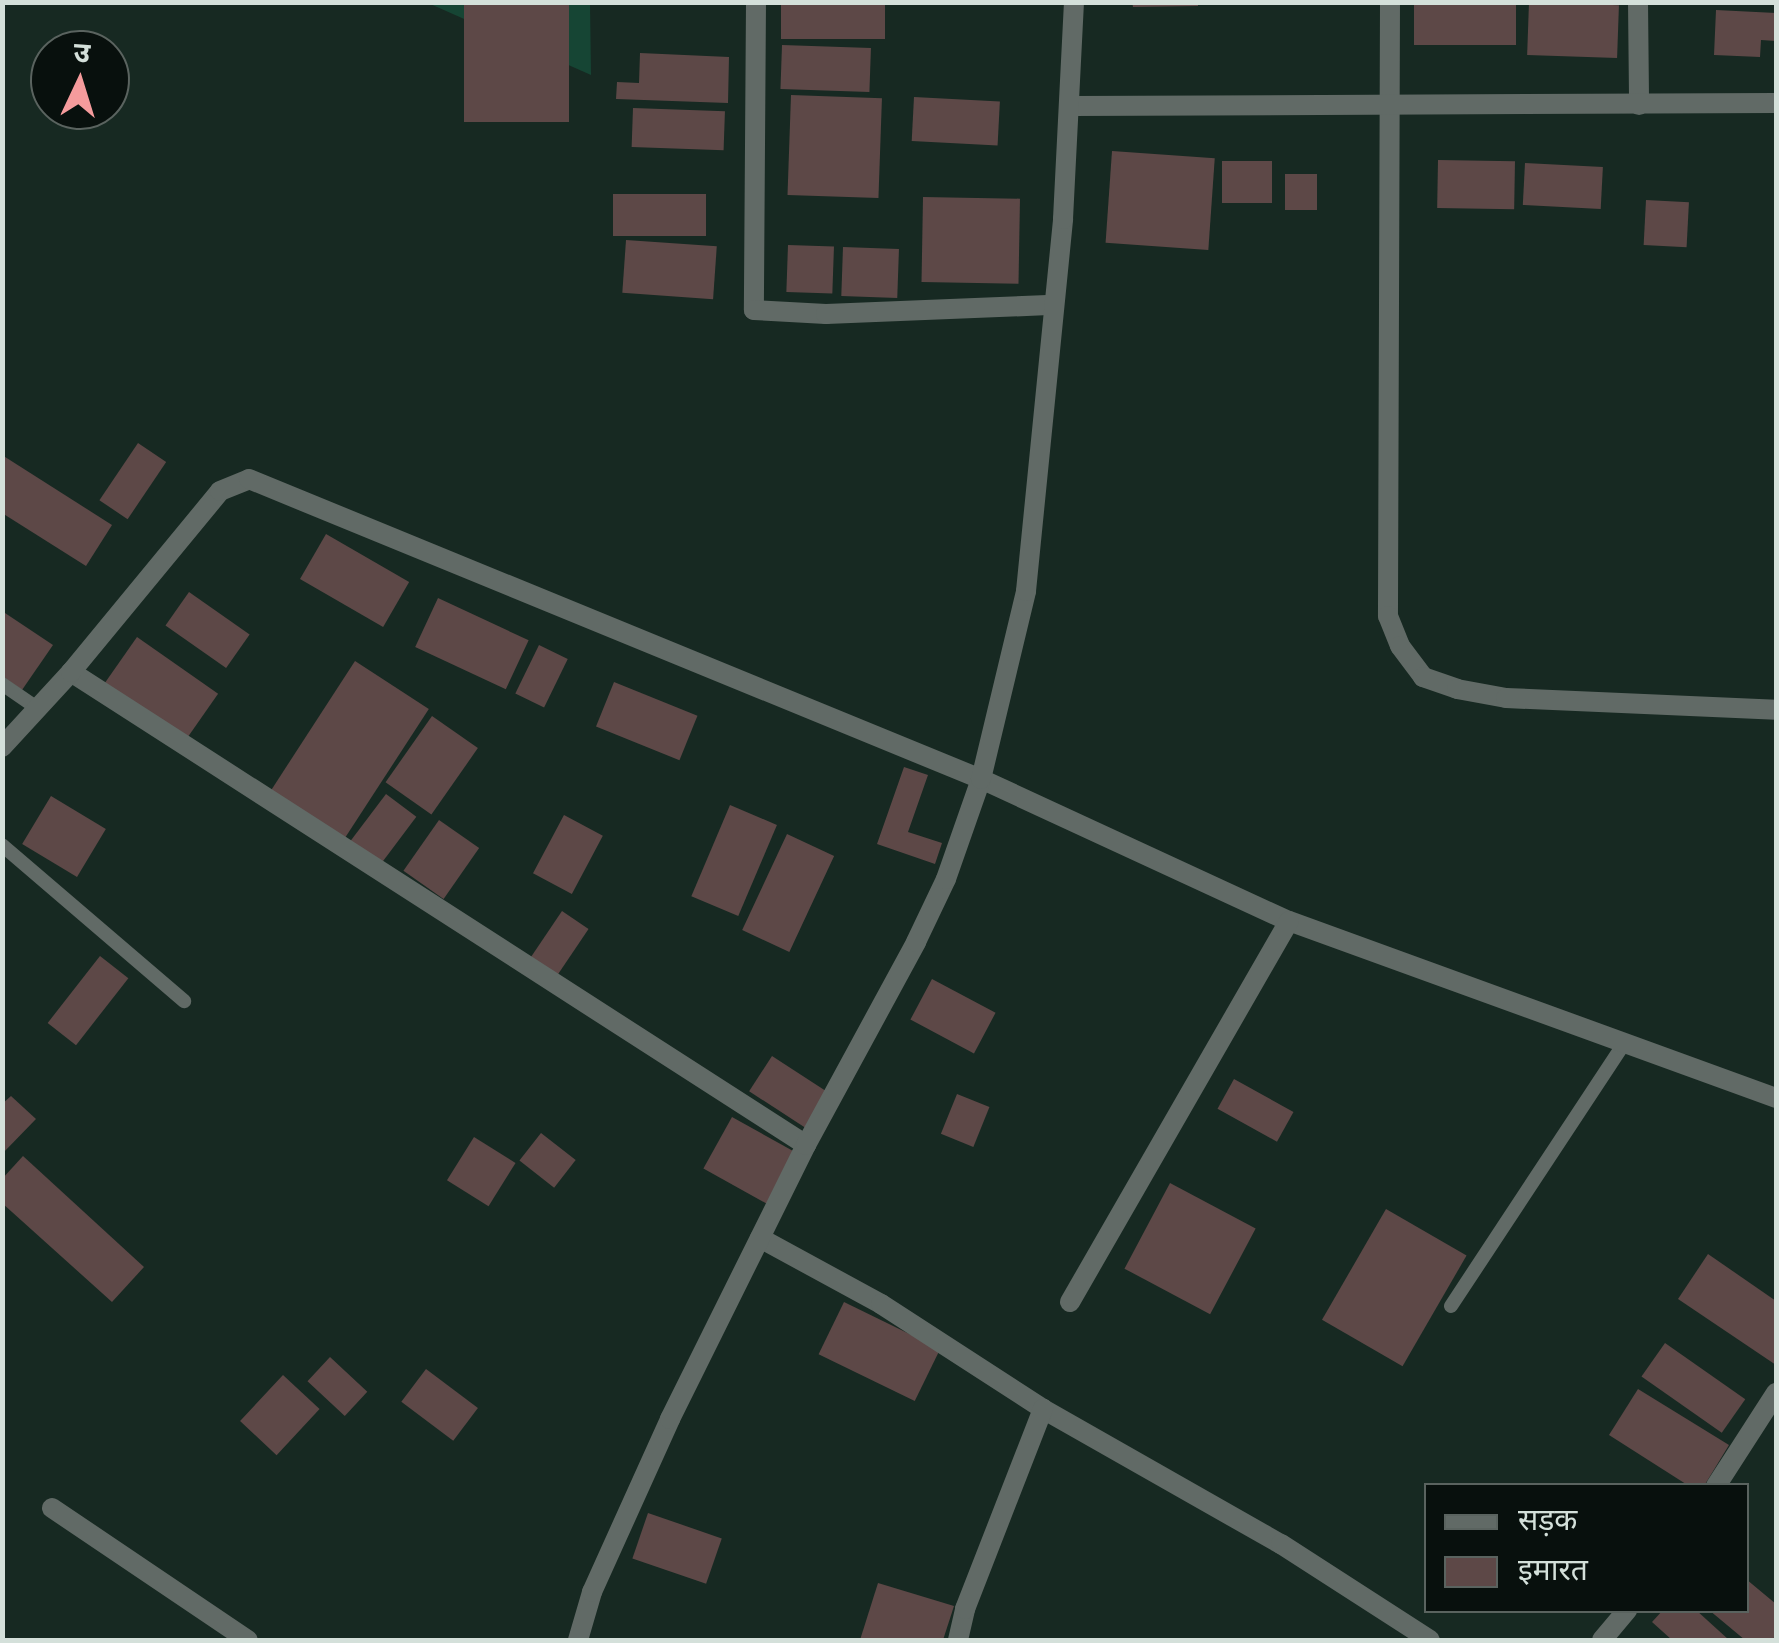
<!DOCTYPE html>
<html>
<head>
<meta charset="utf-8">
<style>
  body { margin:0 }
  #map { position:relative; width:1779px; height:1643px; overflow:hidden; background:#172922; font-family:"Asap Condensed","Noto Sans Devanagari",sans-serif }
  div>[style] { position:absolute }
  .green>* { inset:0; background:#164534 }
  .building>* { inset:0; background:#5d4847; transform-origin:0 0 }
  .service>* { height:14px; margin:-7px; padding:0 7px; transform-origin:7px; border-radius:7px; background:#616a66 }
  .minor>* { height:20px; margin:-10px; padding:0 10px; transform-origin:10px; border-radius:10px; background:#616a66 }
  span { translate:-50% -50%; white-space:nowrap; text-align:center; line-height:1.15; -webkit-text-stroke:9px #08100d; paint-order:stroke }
  .frame { position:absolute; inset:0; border:5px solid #d4e0da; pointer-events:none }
  .legend { position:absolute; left:1424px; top:1483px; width:325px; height:130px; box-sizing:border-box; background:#08100d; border:2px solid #5a635f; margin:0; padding:12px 18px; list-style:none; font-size:30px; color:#d4e0da }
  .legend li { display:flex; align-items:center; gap:20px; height:50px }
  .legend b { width:50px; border:2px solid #5a635f }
  .north { position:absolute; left:30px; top:30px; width:100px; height:100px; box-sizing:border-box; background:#08100d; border:2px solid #5a635f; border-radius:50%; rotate:4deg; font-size:28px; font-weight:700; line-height:40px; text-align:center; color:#d4e0da }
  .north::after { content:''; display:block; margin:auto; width:35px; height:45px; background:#f59b9c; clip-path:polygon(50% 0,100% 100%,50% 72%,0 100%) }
</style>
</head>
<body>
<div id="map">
  <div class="green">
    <div style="clip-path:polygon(428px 3px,590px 3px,591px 75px)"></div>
  </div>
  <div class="building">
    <div style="left:464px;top:2px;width:105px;height:120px"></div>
    <div style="left:781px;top:2px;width:104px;height:37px"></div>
    <div style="clip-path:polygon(1132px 2px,1198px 2px,1198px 6px,1133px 7px)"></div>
    <div style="left:1414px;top:2px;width:102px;height:43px"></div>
    <div style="left:1529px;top:2px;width:90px;height:53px;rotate:2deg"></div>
    <div style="clip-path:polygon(1716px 10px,1776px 13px,1776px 41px,1761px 40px,1760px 57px,1714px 55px)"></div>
    <div style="left:782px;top:45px;width:89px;height:44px;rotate:2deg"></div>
    <div style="clip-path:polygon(640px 53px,729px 57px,728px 103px,616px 99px,617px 82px,639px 83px)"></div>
    <div style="left:791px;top:95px;width:91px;height:100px;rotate:2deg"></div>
    <div style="left:914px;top:97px;width:86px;height:44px;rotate:3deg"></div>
    <div style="left:633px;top:108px;width:92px;height:39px;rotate:2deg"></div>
    <div style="left:1112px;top:151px;width:103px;height:92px;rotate:4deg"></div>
    <div style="left:1438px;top:160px;width:77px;height:48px;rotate:1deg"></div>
    <div style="left:1222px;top:161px;width:50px;height:42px"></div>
    <div style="left:1525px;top:163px;width:78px;height:42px;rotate:3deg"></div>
    <div style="left:1285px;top:174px;width:32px;height:36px"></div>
    <div style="left:706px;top:194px;width:42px;height:93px;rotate:90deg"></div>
    <div style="left:923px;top:197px;width:97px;height:85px;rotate:1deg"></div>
    <div style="left:1646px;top:200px;width:43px;height:45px;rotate:3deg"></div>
    <div style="left:626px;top:240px;width:91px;height:53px;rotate:4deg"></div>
    <div style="left:788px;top:245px;width:46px;height:47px;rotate:2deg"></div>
    <div style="left:843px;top:247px;width:56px;height:49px;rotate:2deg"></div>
    <div style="left:138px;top:443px;width:34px;height:69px;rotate:34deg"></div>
    <div style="clip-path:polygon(2px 455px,112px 525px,86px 566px,2px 513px)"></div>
    <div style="left:326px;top:534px;width:96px;height:52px;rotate:30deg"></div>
    <div style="left:189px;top:592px;width:74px;height:41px;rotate:35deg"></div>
    <div style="left:438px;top:598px;width:100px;height:54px;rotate:25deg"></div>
    <div style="clip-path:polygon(2px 611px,53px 645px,22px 690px,2px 676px)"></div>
    <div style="left:137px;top:637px;width:99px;height:57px;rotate:35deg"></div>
    <div style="left:539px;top:645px;width:32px;height:54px;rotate:26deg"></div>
    <div style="left:355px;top:661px;width:88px;height:154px;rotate:33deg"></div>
    <div style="left:614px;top:682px;width:90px;height:48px;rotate:22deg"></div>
    <div style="left:432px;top:716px;width:56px;height:81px;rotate:35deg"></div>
    <div style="clip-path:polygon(904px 767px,928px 775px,908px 832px,942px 843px,935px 864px,877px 844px)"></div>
    <div style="left:386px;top:794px;width:38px;height:59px;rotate:37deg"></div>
    <div style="left:51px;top:796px;width:64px;height:56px;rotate:31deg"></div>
    <div style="left:730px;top:805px;width:51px;height:99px;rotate:23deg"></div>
    <div style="left:564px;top:815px;width:44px;height:66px;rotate:28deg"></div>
    <div style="left:439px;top:820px;width:49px;height:62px;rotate:35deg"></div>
    <div style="left:787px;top:834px;width:52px;height:106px;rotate:25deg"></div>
    <div style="left:562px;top:911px;width:32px;height:57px;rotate:34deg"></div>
    <div style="left:100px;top:956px;width:36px;height:85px;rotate:38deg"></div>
    <div style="left:932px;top:979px;width:72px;height:46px;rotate:28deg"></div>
    <div style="left:772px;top:1056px;width:67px;height:42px;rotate:33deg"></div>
    <div style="left:1234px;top:1079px;width:68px;height:34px;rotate:29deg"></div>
    <div style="left:957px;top:1094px;width:35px;height:43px;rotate:22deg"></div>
    <div style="clip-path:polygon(11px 1096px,36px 1119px,2px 1154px,2px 1104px)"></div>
    <div style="left:732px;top:1117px;width:74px;height:59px;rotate:29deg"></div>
    <div style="left:541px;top:1133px;width:44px;height:35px;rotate:38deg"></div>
    <div style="left:474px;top:1137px;width:49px;height:51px;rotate:32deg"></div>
    <div style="clip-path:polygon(23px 1156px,144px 1267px,112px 1302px,2px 1203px,2px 1179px)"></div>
    <div style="left:1170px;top:1183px;width:97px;height:97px;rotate:28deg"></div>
    <div style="left:1386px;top:1209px;width:93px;height:128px;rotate:30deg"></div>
    <div style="clip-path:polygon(1708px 1254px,1776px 1301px,1776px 1365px,1678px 1299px)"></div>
    <div style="left:844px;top:1302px;width:107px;height:58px;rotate:26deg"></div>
    <div style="left:1665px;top:1343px;width:98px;height:41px;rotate:35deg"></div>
    <div style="left:330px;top:1357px;width:51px;height:33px;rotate:43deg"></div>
    <div style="left:426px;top:1369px;width:65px;height:41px;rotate:37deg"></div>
    <div style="left:283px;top:1375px;width:50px;height:63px;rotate:43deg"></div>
    <div style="clip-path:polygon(1638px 1389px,1729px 1445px,1704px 1486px,1689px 1486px,1609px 1435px)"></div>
    <div style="left:648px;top:1513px;width:78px;height:48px;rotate:19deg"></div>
    <div style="clip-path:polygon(1746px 1579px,1776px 1604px,1776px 1635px,1772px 1640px,1745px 1640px,1709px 1610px,1746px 1610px)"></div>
    <div style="clip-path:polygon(878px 1583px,954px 1606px,943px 1640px,860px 1640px)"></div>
    <div style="clip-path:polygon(1663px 1610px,1696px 1610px,1729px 1640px,1672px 1640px,1652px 1622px)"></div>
  </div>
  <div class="service">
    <div style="left:2px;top:684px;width:42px;rotate:34.4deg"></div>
    <div style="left:2px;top:845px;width:240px;rotate:40.6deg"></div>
    <div style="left:1451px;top:1306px;width:314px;rotate:-56.6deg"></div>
  </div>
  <div class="minor">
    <div style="left:756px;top:2px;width:308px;rotate:90.4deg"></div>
    <div style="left:754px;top:310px;width:72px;rotate:3.2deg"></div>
    <div style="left:826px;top:314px;width:228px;rotate:-2.3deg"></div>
    <div style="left:1390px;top:2px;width:614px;rotate:90.19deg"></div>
    <div style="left:1388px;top:616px;width:32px;rotate:68deg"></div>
    <div style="left:1400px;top:646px;width:39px;rotate:53deg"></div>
    <div style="left:1423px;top:677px;width:36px;rotate:19deg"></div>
    <div style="left:1457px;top:689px;width:50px;rotate:10.4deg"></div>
    <div style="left:1506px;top:698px;width:270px;rotate:2.5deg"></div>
    <div style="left:1638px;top:2px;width:103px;rotate:89.4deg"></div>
    <div style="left:1072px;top:106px;width:704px;rotate:-0.24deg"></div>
    <div style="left:71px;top:672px;width:874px;rotate:32.76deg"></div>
    <div style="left:2px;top:747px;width:102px;rotate:-47.4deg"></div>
    <div style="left:71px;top:672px;width:234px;rotate:-50.5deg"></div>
    <div style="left:220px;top:491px;width:31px;rotate:-22deg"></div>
    <div style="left:249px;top:479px;width:791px;rotate:22.29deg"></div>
    <div style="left:981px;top:779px;width:339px;rotate:24.8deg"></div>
    <div style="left:1289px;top:921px;width:518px;rotate:19.97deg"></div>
    <div style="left:760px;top:1238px;width:138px;rotate:28.6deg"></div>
    <div style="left:881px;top:1304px;width:193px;rotate:32.9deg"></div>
    <div style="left:1043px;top:1409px;width:274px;rotate:29.6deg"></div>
    <div style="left:1281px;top:1544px;width:177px;rotate:32.8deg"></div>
    <div style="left:1070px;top:1302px;width:439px;rotate:-60.1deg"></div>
    <div style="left:1716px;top:1486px;width:111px;rotate:-57.2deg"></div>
    <div style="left:52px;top:1508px;width:236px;rotate:34deg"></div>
    <div style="left:578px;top:1640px;width:50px;rotate:-73.7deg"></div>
    <div style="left:592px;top:1592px;width:190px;rotate:-65.7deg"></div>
    <div style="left:670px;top:1419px;width:306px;rotate:-63.6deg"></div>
    <div style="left:806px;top:1145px;width:231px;rotate:-61.5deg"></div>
    <div style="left:916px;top:942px;width:70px;rotate:-64.5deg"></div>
    <div style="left:946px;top:879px;width:106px;rotate:-70.7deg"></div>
    <div style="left:981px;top:779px;width:193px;rotate:-76.5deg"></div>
    <div style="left:1026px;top:591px;width:374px;rotate:-84.3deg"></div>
    <div style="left:1063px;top:219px;width:217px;rotate:-87.1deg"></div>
    <div style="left:958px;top:1640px;width:32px;rotate:-77deg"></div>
    <div style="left:965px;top:1609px;width:215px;rotate:-68.7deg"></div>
    <div style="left:1602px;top:1640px;width:39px;rotate:-50deg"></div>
  </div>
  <div class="frame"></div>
  <ul class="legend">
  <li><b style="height:12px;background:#616a66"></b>सड़क</li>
  <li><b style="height:28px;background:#5d4847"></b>इमारत</li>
  </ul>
  <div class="north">उ</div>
</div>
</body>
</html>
